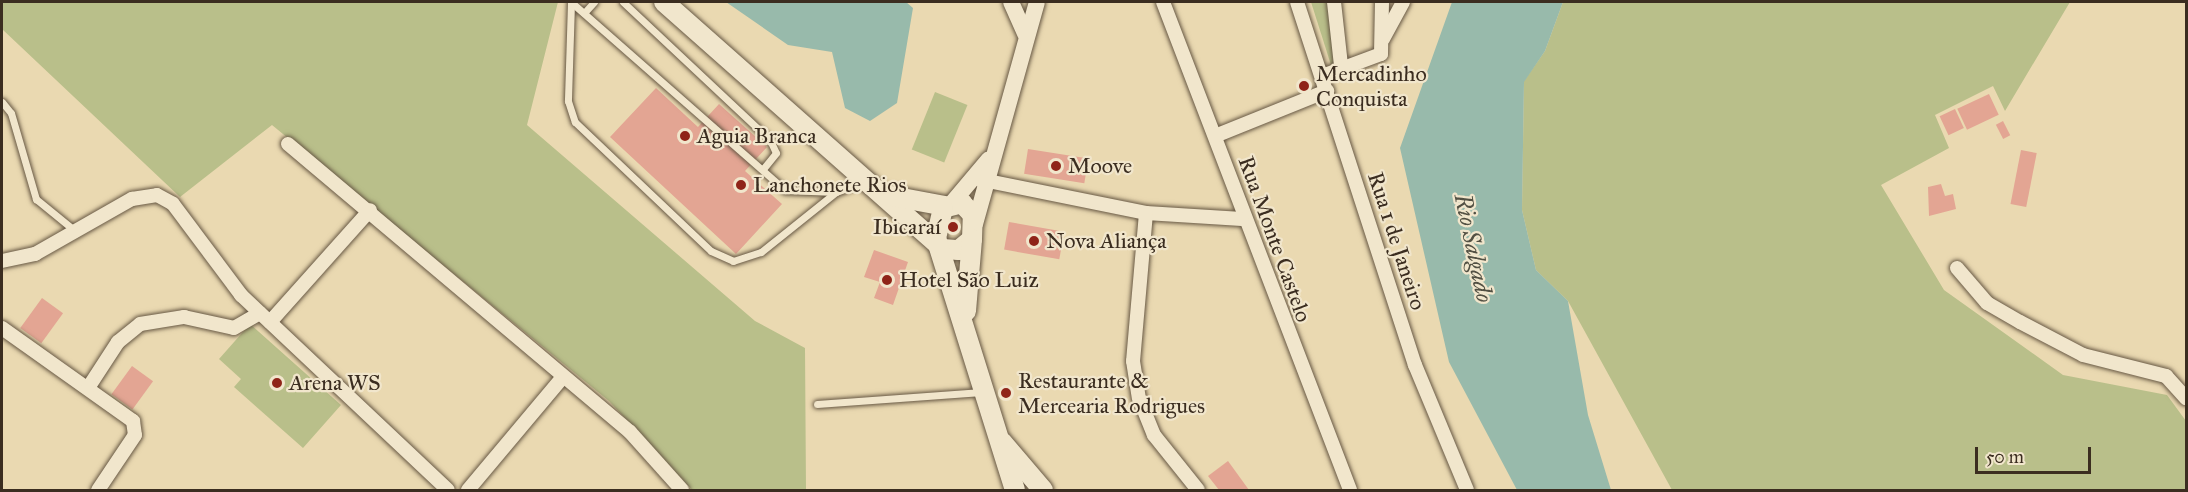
<!DOCTYPE html>
<html>
<head>
<meta charset="utf-8">
<style>
  body { margin:0 }
  #map { position:relative; width:2188px; height:492px; overflow:hidden; background:#ead9b1; font-family:"IM FELL Great Primer",serif }
  div>[style] { position:absolute }
  .green>* { inset:0; background:#b9bf8a; transform-origin:0 0 }
  .water>* { inset:0; background:#98baab }
  .building>* { inset:0; background:#e3a593; transform-origin:0 0 }
  .roads { filter:drop-shadow(0 0 2px #675844) drop-shadow(0 0 2px #675844) }
  .service>* { height:7px; margin:-3.5px; padding:0 3.5px; transform-origin:3.5px; border-radius:3.5px; background:#f1e6cc }
  .minor>* { height:14px; margin:-7px; padding:0 7px; transform-origin:7px; border-radius:7px; background:#f1e6cc }
  .tertiary>* { height:16px; margin:-8px; padding:0 8px; transform-origin:8px; border-radius:8px; background:#f1e6cc }
  .secondary>* { height:20px; margin:-10px; padding:0 10px; transform-origin:10px; border-radius:10px; background:#f1e6cc }
  .dots>* { width:16px; height:16px; translate:-50% -50%; box-sizing:border-box; border:3px solid #f1e6cc; border-radius:50% }
  span { translate:-50% -50%; white-space:nowrap; text-align:center; line-height:1.15; -webkit-text-stroke:4.5px #f1e6cc; paint-order:stroke }
  .poi-label { font-size:22px; color:#3b2d20 }
  .left { translate:0 -50%; text-align:left }
  .right { translate:-100% -50%; text-align:right }
  .street-label { font-size:22px; color:#3b2d20 }
  .water-label { font-size:24px; color:#525043; font-style:italic }
  .frame { position:absolute; inset:0; border:3px solid #3b2d20; pointer-events:none }
  .scale { position:absolute; left:1975px; top:447px; width:116px; height:27px; box-sizing:border-box; border:3px solid #3b2d20; border-top:0; padding-left:8px; font-size:18px; line-height:21px; white-space:nowrap; color:#3b2d20; -webkit-text-stroke:4px #f1e6cc; paint-order:stroke }
</style>
</head>
<body>
<div id="map">
  <div class="green">
    <div style="clip-path:polygon(2px 2px,558px 2px,527px 125px,755px 321px,805px 348px,806px 490px,692px 490px,609px 401px,272px 125px,180px 197px,2px 29px)"></div>
    <div style="clip-path:polygon(1311px 2px,1329px 2px,1339px 62px,1331px 65px)"></div>
    <div style="clip-path:polygon(1563px 2px,2070px 2px,2005px 111px,1993px 86px,1935px 115px,1949px 148px,1881px 185px,1944px 290px,2063px 375px,2167px 395px,2186px 421px,2186px 490px,1672px 490px,1568px 301px,1536px 270px,1522px 210px,1524px 81px,1545px 51px)"></div>
    <div style="left:935px;top:92px;width:35px;height:62px;rotate:22deg"></div>
    <div style="clip-path:polygon(250px 324px,341px 405px,303px 448px,234px 387px,241px 379px,219px 359px)"></div>
  </div>
  <div class="water">
    <div style="clip-path:polygon(726px 2px,906px 2px,913px 8px,897px 103px,870px 121px,845px 108px,832px 52px,788px 45px)"></div>
    <div style="clip-path:polygon(1452px 2px,1563px 2px,1545px 51px,1524px 82px,1522px 210px,1536px 270px,1568px 301px,1588px 415px,1611px 490px,1517px 490px,1449px 362px,1400px 148px)"></div>
  </div>
  <div class="building">
    <div style="clip-path:polygon(656px 88px,698px 127px,719px 104px,767px 147px,745px 171px,782px 204px,736px 254px,610px 137px)"></div>
    <div style="left:1989px;top:94px;width:23px;height:35px;rotate:65deg"></div>
    <div style="left:1955px;top:109px;width:21px;height:17px;rotate:65deg"></div>
    <div style="left:2003px;top:121px;width:16px;height:8px;rotate:63deg"></div>
    <div style="left:1028px;top:149px;width:61px;height:25px;rotate:9deg"></div>
    <div style="left:2021px;top:150px;width:16px;height:55px;rotate:11deg"></div>
    <div style="clip-path:polygon(1941px 184px,1945px 196px,1953px 194px,1956px 209px,1929px 216px,1928px 187px)"></div>
    <div style="left:1009px;top:222px;width:56px;height:28px;rotate:10deg"></div>
    <div style="clip-path:polygon(874px 250px,908px 262px,893px 305px,874px 298px,880px 282px,864px 277px)"></div>
    <div style="left:42px;top:298px;width:26px;height:37px;rotate:36deg"></div>
    <div style="left:132px;top:366px;width:26px;height:35px;rotate:36deg"></div>
    <div style="clip-path:polygon(1228px 461px,1249px 490px,1219px 490px,1208px 476px)"></div>
  </div>
  <div class="roads">
    <div class="service">
      <div style="left:571px;top:2px;width:285px;rotate:41.3deg"></div>
      <div style="left:785px;top:190px;width:51px;rotate:2.2deg"></div>
      <div style="left:836px;top:192px;width:30px;rotate:-20deg"></div>
      <div style="left:623px;top:2px;width:202px;rotate:43.2deg"></div>
      <div style="left:770px;top:140px;width:14px;rotate:65deg"></div>
      <div style="left:776px;top:153px;width:21px;rotate:129deg"></div>
      <div style="left:571px;top:3px;width:98px;rotate:91.8deg"></div>
      <div style="left:568px;top:101px;width:22px;rotate:72deg"></div>
      <div style="left:575px;top:122px;width:187px;rotate:43.5deg"></div>
      <div style="left:711px;top:251px;width:24px;rotate:24deg"></div>
      <div style="left:733px;top:261px;width:29px;rotate:-18deg"></div>
      <div style="left:761px;top:252px;width:96px;rotate:-38.7deg"></div>
      <div style="left:584px;top:13px;width:15px;rotate:-48deg"></div>
      <div style="left:2px;top:102px;width:14px;rotate:51deg"></div>
      <div style="left:11px;top:113px;width:90px;rotate:73.8deg"></div>
      <div style="left:36px;top:199px;width:49px;rotate:39.2deg"></div>
      <div style="left:817px;top:404px;width:165px;rotate:-4.2deg"></div>
    </div>
    <div class="minor">
      <div style="left:1163px;top:2px;width:523px;rotate:69.03deg"></div>
      <div style="left:1297px;top:2px;width:382px;rotate:72deg"></div>
      <div style="left:1415px;top:365px;width:135px;rotate:67.4deg"></div>
      <div style="left:1334px;top:2px;width:63px;rotate:83.7deg"></div>
      <div style="left:1383px;top:39px;width:42px;rotate:-61.6deg"></div>
      <div style="left:1322px;top:76px;width:63px;rotate:-20.4deg"></div>
      <div style="left:1381px;top:54px;width:52px;rotate:-88.9deg"></div>
      <div style="left:1215px;top:136px;width:121px;rotate:-21.9deg"></div>
      <div style="left:288px;top:144px;width:447px;rotate:40.1deg"></div>
      <div style="left:630px;top:432px;width:78px;rotate:48.1deg"></div>
      <div style="left:978px;top:179px;width:171px;rotate:11.4deg"></div>
      <div style="left:1146px;top:213px;width:96px;rotate:3.6deg"></div>
      <div style="left:1146px;top:213px;width:149px;rotate:95deg"></div>
      <div style="left:1133px;top:361px;width:37px;rotate:81deg"></div>
      <div style="left:1139px;top:398px;width:40px;rotate:68deg"></div>
      <div style="left:1154px;top:435px;width:70px;rotate:51.3deg"></div>
      <div style="left:2px;top:261px;width:34px;rotate:-12deg"></div>
      <div style="left:35px;top:254px;width:112px;rotate:-29.6deg"></div>
      <div style="left:132px;top:199px;width:25px;rotate:-9deg"></div>
      <div style="left:157px;top:195px;width:18px;rotate:29deg"></div>
      <div style="left:173px;top:204px;width:114px;rotate:53.2deg"></div>
      <div style="left:241px;top:295px;width:284px;rotate:43.3deg"></div>
      <div style="left:1957px;top:268px;width:46px;rotate:49.4deg"></div>
      <div style="left:1987px;top:303px;width:38px;rotate:30deg"></div>
      <div style="left:2020px;top:322px;width:71px;rotate:27.6deg"></div>
      <div style="left:2083px;top:355px;width:86px;rotate:14.2deg"></div>
      <div style="left:2166px;top:376px;width:30px;rotate:48deg"></div>
      <div style="left:270px;top:322px;width:150px;rotate:-48.2deg"></div>
      <div style="left:2px;top:328px;width:161px;rotate:35.4deg"></div>
      <div style="left:133px;top:421px;width:14px;rotate:82deg"></div>
      <div style="left:135px;top:435px;width:66px;rotate:123.9deg"></div>
      <div style="left:88px;top:388px;width:55px;rotate:-56.9deg"></div>
      <div style="left:118px;top:342px;width:28px;rotate:-39deg"></div>
      <div style="left:140px;top:324px;width:45px;rotate:-9deg"></div>
      <div style="left:184px;top:317px;width:51px;rotate:12.4deg"></div>
      <div style="left:234px;top:328px;width:30px;rotate:-30deg"></div>
      <div style="left:468px;top:490px;width:146px;rotate:-50deg"></div>
    </div>
    <div class="tertiary">
      <div style="left:1011px;top:2px;width:35px;rotate:66deg"></div>
      <div style="left:952px;top:203px;width:57px;rotate:-49.9deg"></div>
      <div style="left:975px;top:224px;width:230px;rotate:-74.4deg"></div>
    </div>
    <div class="secondary">
      <div style="left:664px;top:2px;width:367px;rotate:41.5deg"></div>
      <div style="left:886px;top:195px;width:60px;rotate:10.6deg"></div>
      <div style="left:943px;top:249px;width:16px;rotate:4deg"></div>
      <div style="left:959px;top:250px;width:17px;rotate:-40deg"></div>
      <div style="left:972px;top:239px;width:24px;rotate:-88deg"></div>
      <div style="left:973px;top:215px;width:16px;rotate:-133deg"></div>
      <div style="left:962px;top:203px;width:20px;rotate:165deg"></div>
      <div style="left:943px;top:208px;width:31px;rotate:103deg"></div>
      <div style="left:936px;top:238px;width:264px;rotate:72.6deg"></div>
      <div style="left:966px;top:311px;width:72px;rotate:-85.2deg"></div>
      <div style="left:1002px;top:442px;width:63px;rotate:49.5deg"></div>
    </div>
  </div>
  <div class="dots">
    <div style="left:1304px;top:86px;background:#8f2418"></div>
    <div style="left:685px;top:136px;background:#8f2418"></div>
    <div style="left:1056px;top:166px;background:#8f2418"></div>
    <div style="left:741px;top:185px;background:#8f2418"></div>
    <div style="left:953px;top:227px;background:#8f2418"></div>
    <div style="left:1034px;top:241px;background:#8f2418"></div>
    <div style="left:887px;top:280px;background:#8f2418"></div>
    <div style="left:277px;top:383px;background:#8f2418"></div>
    <div style="left:1006px;top:393px;background:#8f2418"></div>
  </div>
  <div class="poi-label">
    <span class="left" style="left:1316px;top:86px">Mercadinho<br>Conquista</span>
    <span class="left" style="left:697px;top:136px">Aguia Branca</span>
    <span class="left" style="left:1068px;top:166px">Moove</span>
    <span class="left" style="left:753px;top:185px">Lanchonete Rios</span>
    <span class="right" style="left:941px;top:227px">Ibicaraí</span>
    <span class="left" style="left:1046px;top:241px">Nova Aliança</span>
    <span class="left" style="left:899px;top:280px">Hotel São Luiz</span>
    <span class="left" style="left:1018px;top:393px">Restaurante &amp;<br>Mercearia Rodrigues</span>
    <span class="left" style="left:289px;top:383px">Arena WS</span>
  </div>
  <div class="street-label">
    <span style="left:1275px;top:239px;rotate:70deg">Rua Monte Castelo</span>
    <span style="left:1397px;top:241px;rotate:72deg">Rua 1 de Janeiro</span>
  </div>
  <div class="water-label">
    <span style="left:1473px;top:248px;rotate:78deg">Rio Salgado</span>
  </div>
  <div class="frame"></div>
  <div class="scale">50 m</div>
</div>
</body>
</html>
